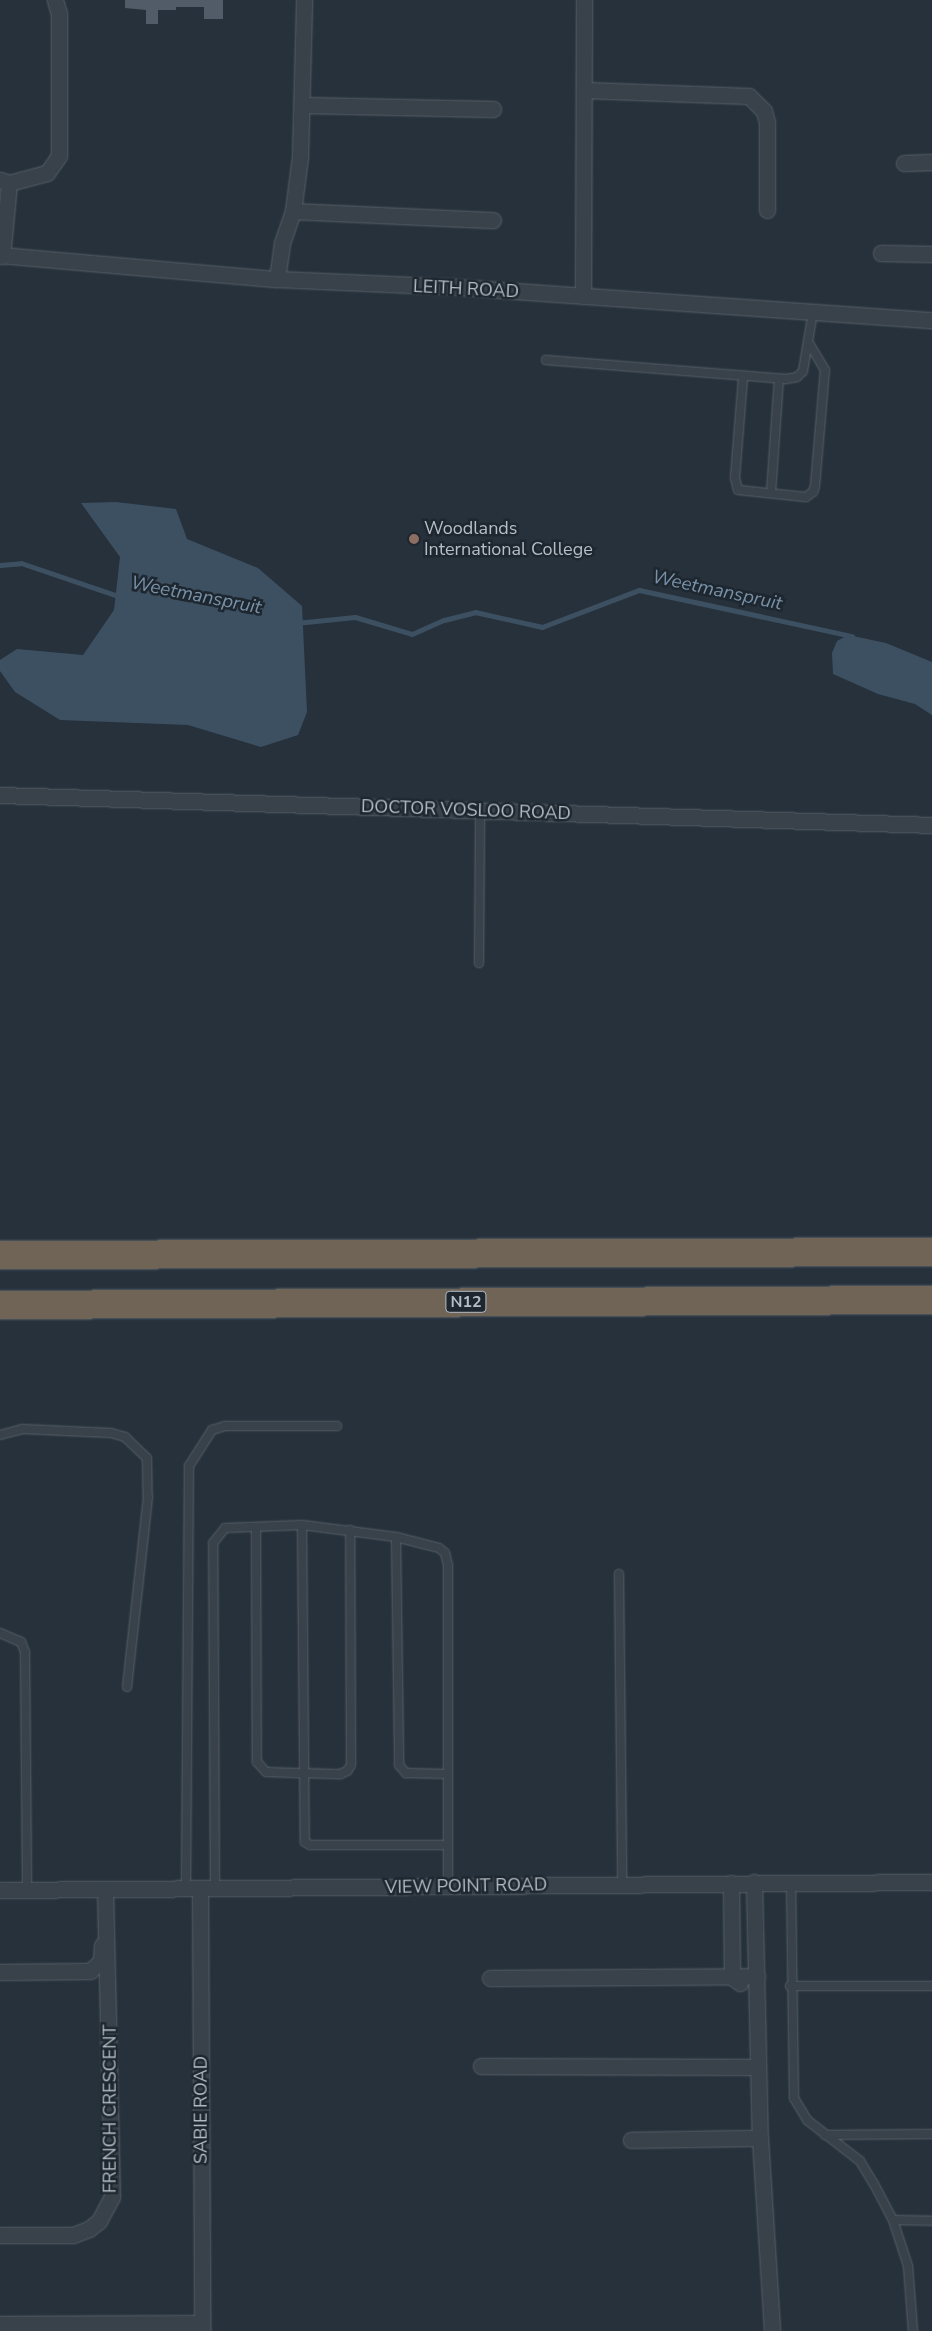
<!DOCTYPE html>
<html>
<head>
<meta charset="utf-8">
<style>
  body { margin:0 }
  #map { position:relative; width:932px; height:2331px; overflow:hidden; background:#26313b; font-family:"Nunito Sans",sans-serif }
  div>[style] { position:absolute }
  .water>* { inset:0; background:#3d5062 }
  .stream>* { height:5px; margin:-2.5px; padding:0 2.5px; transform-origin:2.5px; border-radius:2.5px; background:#3d5062 }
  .building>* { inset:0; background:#515c68 }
  .roads { filter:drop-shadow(0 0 1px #576069) drop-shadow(0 0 1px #576069) }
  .lane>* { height:8px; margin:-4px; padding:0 4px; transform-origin:4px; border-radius:4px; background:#39424b }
  .street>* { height:15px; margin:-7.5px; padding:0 7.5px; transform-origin:7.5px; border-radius:7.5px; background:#39424b }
  .highway>* { height:28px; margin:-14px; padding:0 14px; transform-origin:14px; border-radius:14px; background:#706457 }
  .dots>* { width:14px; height:14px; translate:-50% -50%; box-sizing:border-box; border:2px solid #1e2730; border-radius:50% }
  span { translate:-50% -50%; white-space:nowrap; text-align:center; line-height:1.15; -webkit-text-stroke:5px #1e2730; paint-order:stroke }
  .shield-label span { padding:1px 4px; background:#1e2730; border:1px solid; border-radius:4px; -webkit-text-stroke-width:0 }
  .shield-label { font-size:16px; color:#b5bdc6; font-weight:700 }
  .street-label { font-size:18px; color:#b5bdc6 }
  .poi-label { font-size:18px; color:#b5bdc6 }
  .left { translate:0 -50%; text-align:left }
  .water-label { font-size:19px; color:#7891a7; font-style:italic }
</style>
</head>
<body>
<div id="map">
  <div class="water">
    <div style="clip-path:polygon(116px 502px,176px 509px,187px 539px,258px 568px,302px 606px,307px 712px,298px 735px,261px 747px,188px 725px,60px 720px,15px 692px,0 671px,0 660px,17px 649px,83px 655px,114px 610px,120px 557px,81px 503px)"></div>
    <div style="clip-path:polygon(848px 635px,886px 643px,932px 662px,932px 715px,915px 704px,878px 694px,833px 674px,832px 653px,837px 641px)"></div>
  </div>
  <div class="stream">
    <div style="left:0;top:565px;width:21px;rotate:-5deg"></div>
    <div style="left:21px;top:563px;width:106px;rotate:18.8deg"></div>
    <div style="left:296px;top:623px;width:59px;rotate:-5.8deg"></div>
    <div style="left:355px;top:617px;width:59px;rotate:16.6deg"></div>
    <div style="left:412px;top:634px;width:35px;rotate:-24deg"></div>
    <div style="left:444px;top:620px;width:32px;rotate:-14deg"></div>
    <div style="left:475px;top:612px;width:69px;rotate:12.6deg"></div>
    <div style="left:542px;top:627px;width:104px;rotate:-20.9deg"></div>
    <div style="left:639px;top:590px;width:218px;rotate:12.2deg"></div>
  </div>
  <div class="building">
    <div style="clip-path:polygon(125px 0,223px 0,223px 19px,204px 19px,204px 7px,176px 7px,176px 10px,158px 10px,158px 24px,146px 24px,146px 10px,125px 8px)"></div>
  </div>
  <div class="roads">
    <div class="lane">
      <div style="left:546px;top:360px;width:241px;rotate:4.5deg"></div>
      <div style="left:786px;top:379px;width:11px;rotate:-10deg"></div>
      <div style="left:797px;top:377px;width:8px;rotate:-45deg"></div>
      <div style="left:803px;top:371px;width:60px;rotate:-80.4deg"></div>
      <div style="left:743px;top:378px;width:100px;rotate:94.6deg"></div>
      <div style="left:735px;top:478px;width:12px;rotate:76deg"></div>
      <div style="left:738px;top:490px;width:68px;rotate:5.9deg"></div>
      <div style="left:806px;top:497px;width:9px;rotate:-36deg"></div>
      <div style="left:813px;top:492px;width:6px;rotate:-72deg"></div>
      <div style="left:815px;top:486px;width:116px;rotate:-85.1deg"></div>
      <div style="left:825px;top:370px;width:31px;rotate:-121deg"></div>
      <div style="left:771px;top:493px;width:113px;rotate:-86deg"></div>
      <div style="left:479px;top:963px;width:152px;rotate:-89.6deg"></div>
      <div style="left:0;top:1435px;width:23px;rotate:-15deg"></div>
      <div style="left:22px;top:1429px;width:89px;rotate:2.6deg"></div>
      <div style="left:111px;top:1433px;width:15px;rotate:16deg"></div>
      <div style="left:125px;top:1437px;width:30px;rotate:44deg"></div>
      <div style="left:147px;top:1458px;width:39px;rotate:89deg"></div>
      <div style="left:148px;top:1497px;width:191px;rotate:96.3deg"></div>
      <div style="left:302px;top:1525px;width:317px;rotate:89.5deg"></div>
      <div style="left:305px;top:1842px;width:6px;rotate:31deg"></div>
      <div style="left:310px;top:1845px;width:138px"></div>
      <div style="left:256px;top:1527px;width:235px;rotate:89.8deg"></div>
      <div style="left:257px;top:1762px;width:13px;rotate:48deg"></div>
      <div style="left:266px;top:1772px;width:36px;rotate:2deg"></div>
      <div style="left:302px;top:1773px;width:38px;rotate:2deg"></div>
      <div style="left:340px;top:1774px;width:8px;rotate:-23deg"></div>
      <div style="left:347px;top:1771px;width:7px;rotate:-56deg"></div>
      <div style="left:351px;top:1765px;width:235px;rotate:-90.2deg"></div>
      <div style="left:396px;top:1537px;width:228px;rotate:89.2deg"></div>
      <div style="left:399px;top:1765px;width:11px;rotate:49deg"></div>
      <div style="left:406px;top:1773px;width:42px;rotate:1.4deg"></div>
      <div style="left:619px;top:1574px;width:310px;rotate:89.4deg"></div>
      <div style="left:0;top:1633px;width:23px;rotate:23deg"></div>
      <div style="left:21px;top:1642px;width:11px;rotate:68deg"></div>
      <div style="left:25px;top:1652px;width:238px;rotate:89.5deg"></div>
      <div style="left:791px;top:1882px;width:216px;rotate:89.2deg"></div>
      <div style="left:794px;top:2098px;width:26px;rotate:59deg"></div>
      <div style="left:807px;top:2120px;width:67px;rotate:37.7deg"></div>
      <div style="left:860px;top:2161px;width:27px;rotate:59deg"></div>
      <div style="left:874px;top:2184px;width:41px;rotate:62.2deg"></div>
      <div style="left:893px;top:2220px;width:48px;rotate:71.9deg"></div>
      <div style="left:908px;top:2266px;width:65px;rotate:85.6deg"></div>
      <div style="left:215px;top:1888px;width:345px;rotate:-90.3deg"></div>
      <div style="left:213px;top:1543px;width:19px;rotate:-51deg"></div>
      <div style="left:225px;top:1528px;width:77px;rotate:-2.2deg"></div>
      <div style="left:302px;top:1525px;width:95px;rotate:7.3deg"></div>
      <div style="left:396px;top:1537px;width:44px;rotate:14.3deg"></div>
      <div style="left:439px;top:1548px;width:8px;rotate:40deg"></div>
      <div style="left:445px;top:1553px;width:12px;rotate:76deg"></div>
      <div style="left:448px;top:1565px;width:321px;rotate:90deg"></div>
      <div style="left:186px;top:1889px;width:423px;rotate:-89.6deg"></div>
      <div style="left:189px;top:1466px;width:43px;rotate:-57.4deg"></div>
      <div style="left:212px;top:1430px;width:14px;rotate:-17deg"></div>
      <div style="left:225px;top:1426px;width:112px"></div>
      <div style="left:790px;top:1986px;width:142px"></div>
      <div style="left:825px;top:2135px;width:107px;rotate:-0.5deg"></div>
      <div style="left:893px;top:2220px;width:39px;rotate:1deg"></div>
    </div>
    <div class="street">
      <div style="left:584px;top:90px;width:165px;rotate:2.1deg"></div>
      <div style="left:749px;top:96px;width:21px;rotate:45deg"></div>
      <div style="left:764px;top:111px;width:11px;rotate:75deg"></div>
      <div style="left:767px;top:122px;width:88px;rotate:90deg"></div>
      <div style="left:303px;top:105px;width:190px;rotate:1.2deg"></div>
      <div style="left:904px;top:163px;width:28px;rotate:-2deg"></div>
      <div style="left:0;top:180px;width:9px;rotate:18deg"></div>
      <div style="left:9px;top:183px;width:39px;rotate:-15deg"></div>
      <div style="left:47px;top:173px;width:21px;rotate:-55deg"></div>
      <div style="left:59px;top:156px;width:142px;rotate:-90deg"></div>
      <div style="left:59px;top:14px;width:15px;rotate:-106deg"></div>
      <div style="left:293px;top:211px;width:200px;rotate:2.6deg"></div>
      <div style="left:881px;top:253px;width:51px;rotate:1.1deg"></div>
      <div style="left:0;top:255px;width:278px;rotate:5deg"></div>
      <div style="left:277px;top:279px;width:181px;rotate:2.5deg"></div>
      <div style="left:458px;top:287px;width:475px;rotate:4deg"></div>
      <div style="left:2px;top:256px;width:73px;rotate:-84.5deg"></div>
      <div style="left:277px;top:279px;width:36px;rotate:-82deg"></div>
      <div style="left:282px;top:243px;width:34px;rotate:-71deg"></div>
      <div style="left:293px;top:211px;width:54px;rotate:-82.6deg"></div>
      <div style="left:300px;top:157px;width:157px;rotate:-88.5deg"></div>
      <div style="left:583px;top:296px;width:296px;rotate:-89.8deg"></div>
      <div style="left:0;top:795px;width:932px;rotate:1.84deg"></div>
      <div style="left:754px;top:1882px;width:256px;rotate:88.7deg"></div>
      <div style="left:760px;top:2138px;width:193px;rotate:86.4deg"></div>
      <div style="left:731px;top:1883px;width:94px;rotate:89.4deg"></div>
      <div style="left:732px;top:1977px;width:10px;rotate:37deg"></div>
      <div style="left:200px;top:1888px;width:443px;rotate:89.7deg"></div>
      <div style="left:0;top:1890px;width:932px;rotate:-0.49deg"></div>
      <div style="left:0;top:1972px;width:90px;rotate:-0.6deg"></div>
      <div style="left:90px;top:1971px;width:15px;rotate:-42deg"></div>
      <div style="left:101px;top:1961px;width:16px;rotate:-86deg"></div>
      <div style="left:490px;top:1978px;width:267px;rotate:-0.4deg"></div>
      <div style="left:481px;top:2066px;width:277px;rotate:0.2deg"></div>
      <div style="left:631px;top:2140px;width:129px;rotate:-0.9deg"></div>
      <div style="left:0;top:2235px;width:73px"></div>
      <div style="left:73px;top:2235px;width:17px;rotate:-21deg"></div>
      <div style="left:89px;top:2229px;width:13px;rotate:-39deg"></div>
      <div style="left:99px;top:2221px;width:27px;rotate:-62deg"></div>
      <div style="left:112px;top:2197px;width:307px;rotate:-91.3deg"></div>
      <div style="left:0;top:2324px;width:202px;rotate:-0.3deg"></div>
    </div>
    <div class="highway">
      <div style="left:0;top:1255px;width:932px;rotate:-0.18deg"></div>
      <div style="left:0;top:1305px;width:932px;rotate:-0.31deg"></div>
    </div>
  </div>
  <div class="dots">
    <div style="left:414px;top:539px;background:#8d6e63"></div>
  </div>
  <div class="shield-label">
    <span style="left:466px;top:1302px">N12</span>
  </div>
  <div class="street-label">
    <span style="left:466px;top:289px;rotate:3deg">LEITH ROAD</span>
    <span style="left:466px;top:810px;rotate:2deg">DOCTOR VOSLOO ROAD</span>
    <span style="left:466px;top:1886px;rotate:-1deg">VIEW POINT ROAD</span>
    <span style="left:110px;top:2109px;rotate:-90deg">FRENCH CRESCENT</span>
    <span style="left:201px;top:2110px;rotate:-90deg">SABIE ROAD</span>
  </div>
  <div class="poi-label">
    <span class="left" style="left:424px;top:539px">Woodlands<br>International College</span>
  </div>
  <div class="water-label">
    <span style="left:717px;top:591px;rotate:12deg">Weetmanspruit</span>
    <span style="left:196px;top:596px;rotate:11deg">Weetmanspruit</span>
  </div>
</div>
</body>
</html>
